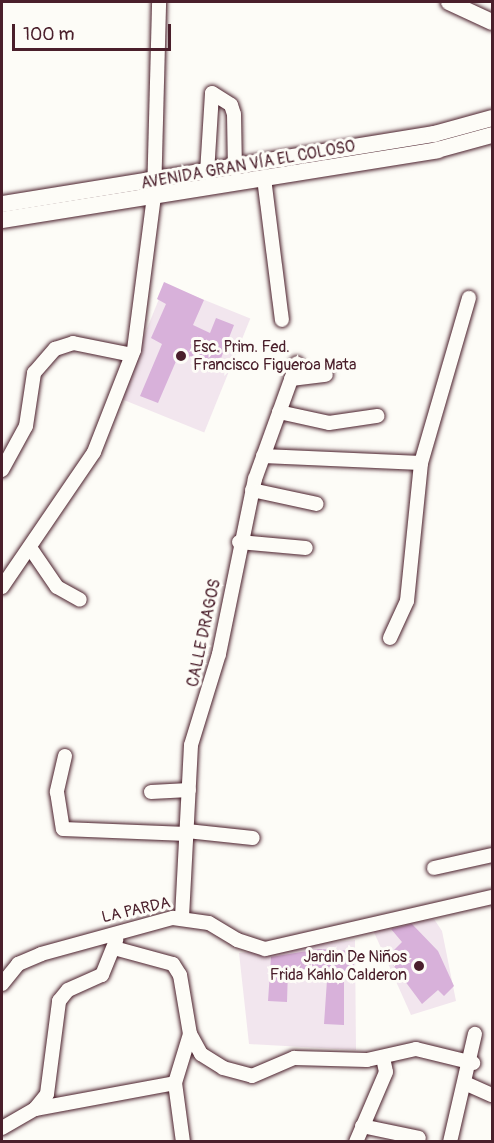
<!DOCTYPE html>
<html>
<head>
<meta charset="utf-8">
<style>
  body { margin:0 }
  #map { position:relative; width:494px; height:1143px; overflow:hidden; background:#fdfcf7; font-family:Pangolin,sans-serif }
  div>[style] { position:absolute }
  .built>* { inset:0; background:#f2e6ee; transform-origin:0 0 }
  .building>* { inset:0; background:#d8b1da }
  .roads { filter:drop-shadow(0 0 2px #4a1f2b) drop-shadow(0 0 2px #4a1f2b) }
  .minor>* { height:14px; margin:-7px; padding:0 7px; transform-origin:7px; border-radius:7px; background:#fdfcf7 }
  .major>* { height:16px; margin:-8px; padding:0 8px; transform-origin:8px; border-radius:8px; background:#fdfcf7 }
  .dots>* { width:16px; height:16px; translate:-50% -50%; box-sizing:border-box; border:3px solid #fdfcf7; border-radius:50% }
  span { translate:-50% -50%; white-space:nowrap; text-align:center; line-height:1.15; -webkit-text-stroke:6px #fdfcf7; paint-order:stroke }
  .street-label { font-size:16px; color:#4a1f2b }
  .poi-label { font-size:16px; color:#4a1f2b }
  .left { translate:0 -50%; text-align:left }
  .right { translate:-100% -50%; text-align:right }
  .frame { position:absolute; inset:0; border:3px solid #4a1f2b; pointer-events:none }
  .scale { position:absolute; left:12px; top:24px; width:159px; height:27px; box-sizing:border-box; border:3px solid #4a1f2b; border-top:0; padding-left:8px; font-size:18px; line-height:21px; white-space:nowrap; color:#4a1f2b; -webkit-text-stroke:4px #fdfcf7; paint-order:stroke }
</style>
</head>
<body>
<div id="map">
  <div class="built">
    <div style="left:165px;top:284px;width:92px;height:123px;rotate:22deg"></div>
    <div style="clip-path:polygon(434px 919px,442px 931px,456px 1001px,411px 1015px,373px 930px)"></div>
    <div style="clip-path:polygon(355px 940px,356px 1050px,249px 1044px,239px 953px)"></div>
  </div>
  <div class="building">
    <div style="clip-path:polygon(164px 282px,204px 300px,193px 325px,210px 333px,216px 318px,234px 325px,216px 371px,180px 352px,158px 403px,140px 396px,162px 344px,151px 338px,166px 304px,157px 299px)"></div>
    <div style="clip-path:polygon(412px 924px,438px 951px,454px 986px,444px 996px,438px 990px,422px 1004px,387px 957px,402px 942px,391px 929px)"></div>
    <div style="clip-path:polygon(319px 949px,354px 951px,354px 978px,344px 978px,344px 1025px,324px 1024px,327px 980px,317px 980px,318px 970px,288px 969px,287px 1002px,268px 1001px,271px 957px)"></div>
  </div>
  <div class="roads">
    <div class="minor">
      <div style="left:212px;top:93px;width:22px;rotate:32deg"></div>
      <div style="left:231px;top:105px;width:9px;rotate:72deg"></div>
      <div style="left:234px;top:114px;width:55px;rotate:89deg"></div>
      <div style="left:207px;top:173px;width:80px;rotate:-86.4deg"></div>
      <div style="left:264px;top:178px;width:143px;rotate:82.8deg"></div>
      <div style="left:291px;top:379px;width:35px;rotate:-7deg"></div>
      <div style="left:279px;top:412px;width:51px;rotate:12.4deg"></div>
      <div style="left:329px;top:423px;width:49px;rotate:-8.3deg"></div>
      <div style="left:263px;top:456px;width:158px;rotate:2.5deg"></div>
      <div style="left:2px;top:470px;width:50px;rotate:-61.4deg"></div>
      <div style="left:26px;top:426px;width:54px;rotate:-81.4deg"></div>
      <div style="left:34px;top:373px;width:32px;rotate:-49deg"></div>
      <div style="left:55px;top:349px;width:19px;rotate:-18deg"></div>
      <div style="left:73px;top:343px;width:60px;rotate:11.5deg"></div>
      <div style="left:252px;top:490px;width:66px;rotate:12.2deg"></div>
      <div style="left:239px;top:542px;width:67px;rotate:5.1deg"></div>
      <div style="left:31px;top:549px;width:46px;rotate:55.6deg"></div>
      <div style="left:57px;top:587px;width:26px;rotate:29deg"></div>
      <div style="left:2px;top:587px;width:163px;rotate:-55.7deg"></div>
      <div style="left:94px;top:452px;width:110px;rotate:-68.6deg"></div>
      <div style="left:134px;top:350px;width:154px;rotate:-82.6deg"></div>
      <div style="left:154px;top:197px;width:195px;rotate:-88.5deg"></div>
      <div style="left:390px;top:638px;width:41px;rotate:-65.3deg"></div>
      <div style="left:407px;top:601px;width:139px;rotate:-84.2deg"></div>
      <div style="left:421px;top:463px;width:172px;rotate:-73.8deg"></div>
      <div style="left:65px;top:756px;width:37px;rotate:103deg"></div>
      <div style="left:57px;top:792px;width:37px;rotate:81deg"></div>
      <div style="left:63px;top:829px;width:124px;rotate:2.3deg"></div>
      <div style="left:151px;top:792px;width:38px;rotate:-3deg"></div>
      <div style="left:187px;top:831px;width:66px;rotate:6.1deg"></div>
      <div style="left:434px;top:868px;width:59px;rotate:-12.6deg"></div>
      <div style="left:182px;top:917px;width:172px;rotate:-87deg"></div>
      <div style="left:191px;top:745px;width:95px;rotate:-72.9deg"></div>
      <div style="left:219px;top:654px;width:179px;rotate:-78.4deg"></div>
      <div style="left:255px;top:479px;width:123px;rotate:-70.1deg"></div>
      <div style="left:114px;top:948px;width:61px;rotate:15.2deg"></div>
      <div style="left:173px;top:964px;width:13px;rotate:58deg"></div>
      <div style="left:180px;top:975px;width:60px;rotate:80.4deg"></div>
      <div style="left:190px;top:1034px;width:23px;rotate:61deg"></div>
      <div style="left:201px;top:1054px;width:26px;rotate:32deg"></div>
      <div style="left:223px;top:1068px;width:30px;rotate:15deg"></div>
      <div style="left:252px;top:1076px;width:46px;rotate:-23.2deg"></div>
      <div style="left:294px;top:1058px;width:73px;rotate:1.6deg"></div>
      <div style="left:367px;top:1060px;width:50px;rotate:-12.7deg"></div>
      <div style="left:416px;top:1049px;width:59px;rotate:13.8deg"></div>
      <div style="left:2px;top:984px;width:26px;rotate:-51deg"></div>
      <div style="left:18px;top:964px;width:25px;rotate:-23deg"></div>
      <div style="left:41px;top:954px;width:137px;rotate:-15.3deg"></div>
      <div style="left:173px;top:918px;width:36px;rotate:8deg"></div>
      <div style="left:209px;top:923px;width:33px;rotate:31deg"></div>
      <div style="left:237px;top:940px;width:29px;rotate:18deg"></div>
      <div style="left:265px;top:949px;width:233px;rotate:-12.9deg"></div>
      <div style="left:467px;top:1084px;width:27px;rotate:24deg"></div>
      <div style="left:35px;top:1109px;width:142px;rotate:-10.5deg"></div>
      <div style="left:362px;top:1126px;width:58px;rotate:11.9deg"></div>
      <div style="left:2px;top:1128px;width:38px;rotate:-30deg"></div>
      <div style="left:35px;top:1109px;width:19px;rotate:-51deg"></div>
      <div style="left:47px;top:1094px;width:94px;rotate:-82.6deg"></div>
      <div style="left:59px;top:1001px;width:14px;rotate:-51deg"></div>
      <div style="left:68px;top:990px;width:37px;rotate:-24deg"></div>
      <div style="left:102px;top:975px;width:38px;rotate:-68deg"></div>
      <div style="left:183px;top:1142px;width:60px;rotate:-97.7deg"></div>
      <div style="left:175px;top:1083px;width:51px;rotate:-73deg"></div>
      <div style="left:356px;top:1142px;width:76px;rotate:-66.8deg"></div>
      <div style="left:386px;top:1072px;width:14px;rotate:-102deg"></div>
      <div style="left:450px;top:1142px;width:111px;rotate:-77deg"></div>
    </div>
    <div class="major">
      <div style="left:449px;top:2px;width:47px;rotate:24.9deg"></div>
      <div style="left:2px;top:204px;width:438px;rotate:-9.2deg"></div>
      <div style="left:434px;top:134px;width:60px;rotate:-15.4deg"></div>
      <div style="left:2px;top:220px;width:441px;rotate:-9.1deg"></div>
      <div style="left:437px;top:150px;width:57px;rotate:-15.3deg"></div>
    </div>
  </div>
  <div class="dots">
    <div style="left:181px;top:356px;background:#4a1f2b"></div>
    <div style="left:419px;top:966px;background:#4a1f2b"></div>
  </div>
  <div class="street-label">
    <span style="left:248px;top:165px;rotate:-10deg">AVENIDA GRAN VÍA EL COLOSO</span>
    <span style="left:204px;top:633px;rotate:-78deg">CALLE DRAGOS</span>
    <span style="left:136px;top:910px;rotate:-13deg">LA PARDA</span>
  </div>
  <div class="poi-label">
    <span class="left" style="left:193px;top:356px">Esc. Prim. Fed.<br>Francisco Figueroa Mata</span>
    <span class="right" style="left:407px;top:966px">Jardin De Niños<br>Frida Kahlo Calderon</span>
  </div>
  <div class="frame"></div>
  <div class="scale">100 m</div>
</div>
</body>
</html>
